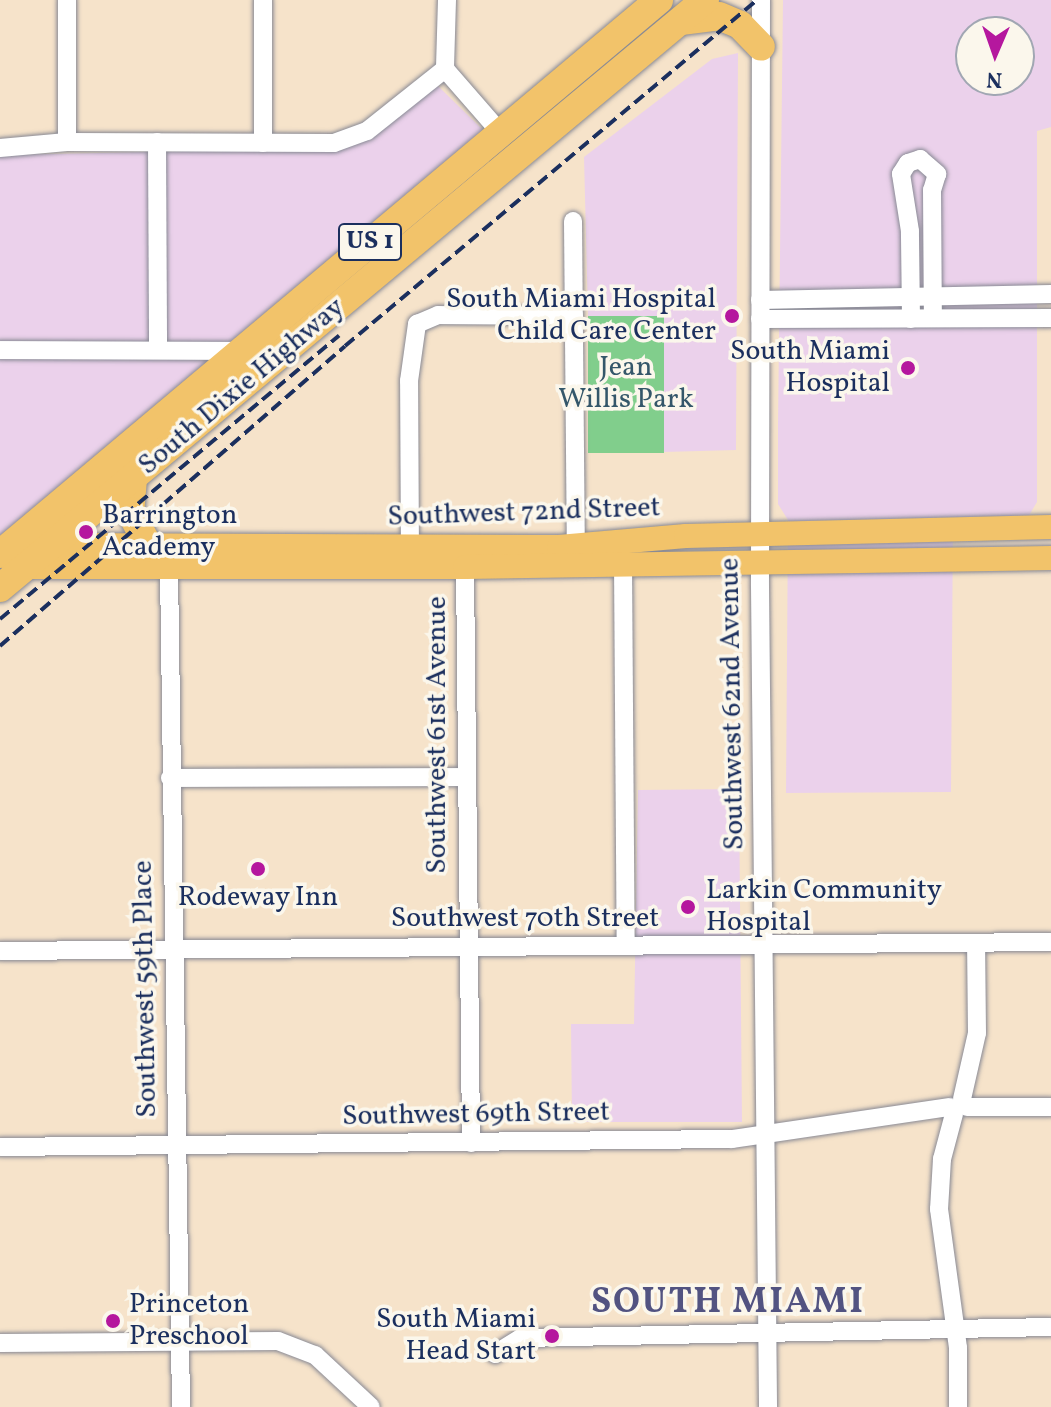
<!DOCTYPE html>
<html>
<head>
<meta charset="utf-8">
<style>
  body { margin:0 }
  #map { position:relative; width:1051px; height:1407px; overflow:hidden; background:#f6e3ca; font-family:Vollkorn,serif }
  div>[style] { position:absolute }
  .built>* { inset:0; background:#ebd1eb }
  .green>* { inset:0; background:#81ce8c; transform-origin:0 0 }
  .roads { filter:drop-shadow(0 0 2px #888994) drop-shadow(0 0 2px #888994) }
  .minor>* { height:18px; margin:-9px; padding:0 9px; transform-origin:9px; border-radius:9px; background:#fff }
  .major>* { height:24px; margin:-12px; padding:0 12px; transform-origin:12px; border-radius:12px; background:#f2c36a }
  .highway>* { height:28px; margin:-14px; padding:0 14px; transform-origin:14px; border-radius:14px; background:#f2c36a }
  .rail>* { height:4px; margin-top:-2px; transform-origin:0; background:repeating-linear-gradient(90deg,#1b2f5e 0 12px,transparent 0 18px) }
  .dots>* { width:22px; height:22px; translate:-50% -50%; box-sizing:border-box; border:4px solid #fbf7ec; border-radius:50% }
  span { translate:-50% -50%; white-space:nowrap; text-align:center; line-height:1.15; -webkit-text-stroke:7px #fbf7ec; paint-order:stroke }
  .shield-label span { padding:2px 6px; background:#fbf7ec; border:2px solid; border-radius:6px; -webkit-text-stroke-width:0 }
  .shield-label { font-size:26px; color:#1b2f5e; font-weight:700 }
  .poi-label { font-size:28px; color:#1b2f5e }
  .right { translate:-100% -50%; text-align:right }
  .left { translate:0 -50%; text-align:left }
  .park-label { font-size:28px; color:#34576a }
  .street-label { font-size:28px; color:#1b2f5e }
  .district-label { font-size:36px; color:#525381; font-weight:700; letter-spacing:2px }
  .north { position:absolute; left:955px; top:16px; width:80px; height:80px; box-sizing:border-box; background:#fbf7ec; border:2px solid #a1a7b3; border-radius:50%; rotate:182deg; font-size:22px; font-weight:700; line-height:32px; text-align:center; color:#1b2f5e }
  .north::after { content:''; display:block; margin:auto; width:28px; height:36px; background:#b5179e; clip-path:polygon(50% 0,100% 100%,50% 72%,0 100%) }
</style>
</head>
<body>
<div id="map">
  <div class="built">
    <div style="clip-path:polygon(evenodd,783px 0,1051px 0,1051px 127px,1037px 131px,1037px 502px,1028px 517px,953px 518px,951px 792px,786px 793px,788px 520px,778px 504px,778px 425px,783px 0,971px 32px,1019px 32px,1019px 80px,971px 80px,971px 32px)"></div>
    <div style="clip-path:polygon(738px 53px,736px 450px,663px 452px,664px 317px,588px 316px,584px 157px,712px 59px)"></div>
    <div style="clip-path:polygon(436px 84px,486px 133px,0 539px,0 155px,334px 148px)"></div>
    <div style="clip-path:polygon(739px 789px,742px 1122px,572px 1122px,571px 1024px,634px 1024px,638px 790px)"></div>
  </div>
  <div class="green">
    <div style="left:588px;top:316px;width:76px;height:137px"></div>
  </div>
  <div class="roads">
    <div class="minor">
      <div style="left:447px;top:0;width:69px;rotate:91.7deg"></div>
      <div style="left:445px;top:69px;width:84px;rotate:48.9deg"></div>
      <div style="left:761px;top:0;width:586px;rotate:90.1deg"></div>
      <div style="left:760px;top:586px;width:821px;rotate:89.44deg"></div>
      <div style="left:67px;top:142px;width:142px;rotate:-90deg"></div>
      <div style="left:157px;top:142px;width:208px;rotate:89.7deg"></div>
      <div style="left:263px;top:143px;width:143px;rotate:-90deg"></div>
      <div style="left:0;top:148px;width:67px;rotate:-5.1deg"></div>
      <div style="left:67px;top:142px;width:267px;rotate:0.2deg"></div>
      <div style="left:334px;top:143px;width:35px;rotate:-20deg"></div>
      <div style="left:367px;top:131px;width:100px;rotate:-38.5deg"></div>
      <div style="left:573px;top:221px;width:334px;rotate:89.5deg"></div>
      <div style="left:760px;top:300px;width:291px;rotate:-1.2deg"></div>
      <div style="left:760px;top:319px;width:291px;rotate:-0.2deg"></div>
      <div style="left:911px;top:319px;width:88px;rotate:-90.7deg"></div>
      <div style="left:910px;top:231px;width:58px;rotate:-99deg"></div>
      <div style="left:901px;top:174px;width:13px;rotate:-58deg"></div>
      <div style="left:908px;top:163px;width:13px;rotate:-18deg"></div>
      <div style="left:920px;top:159px;width:23px;rotate:41deg"></div>
      <div style="left:937px;top:174px;width:17px;rotate:107deg"></div>
      <div style="left:932px;top:190px;width:128px;rotate:89.6deg"></div>
      <div style="left:0;top:350px;width:245px;rotate:0.2deg"></div>
      <div style="left:410px;top:556px;width:175px;rotate:-90.3deg"></div>
      <div style="left:409px;top:381px;width:58px;rotate:-82deg"></div>
      <div style="left:417px;top:324px;width:23px;rotate:-23deg"></div>
      <div style="left:438px;top:315px;width:136px;rotate:0.4deg"></div>
      <div style="left:623px;top:563px;width:383px;rotate:89.6deg"></div>
      <div style="left:465px;top:567px;width:576px;rotate:89.4deg"></div>
      <div style="left:169px;top:569px;width:838px;rotate:89.18deg"></div>
      <div style="left:170px;top:778px;width:296px;rotate:-0.2deg"></div>
      <div style="left:0;top:951px;width:1051px;rotate:-0.49deg"></div>
      <div style="left:962px;top:1099px;width:68px;rotate:-77.2deg"></div>
      <div style="left:977px;top:1033px;width:89px;rotate:-90.6deg"></div>
      <div style="left:967px;top:1107px;width:84px"></div>
      <div style="left:954px;top:1114px;width:47px;rotate:104.9deg"></div>
      <div style="left:942px;top:1159px;width:50px;rotate:93.4deg"></div>
      <div style="left:939px;top:1209px;width:140px;rotate:82.2deg"></div>
      <div style="left:958px;top:1348px;width:59px;rotate:90deg"></div>
      <div style="left:0;top:1147px;width:732px;rotate:-0.63deg"></div>
      <div style="left:732px;top:1139px;width:220px;rotate:-8.4deg"></div>
      <div style="left:0;top:1343px;width:278px;rotate:-0.4deg"></div>
      <div style="left:278px;top:1341px;width:40px;rotate:21deg"></div>
      <div style="left:315px;top:1355px;width:76px;rotate:42.9deg"></div>
      <div style="left:495px;top:1354px;width:31px;rotate:-32deg"></div>
      <div style="left:521px;top:1338px;width:530px;rotate:-1.19deg"></div>
    </div>
    <div class="major">
      <div style="left:42px;top:545px;width:517px;rotate:0.22deg"></div>
      <div style="left:559px;top:547px;width:127px;rotate:-5deg"></div>
      <div style="left:686px;top:536px;width:365px;rotate:-1.4deg"></div>
      <div style="left:14px;top:567px;width:451px"></div>
      <div style="left:465px;top:567px;width:586px;rotate:-0.88deg"></div>
    </div>
    <div class="highway">
      <div style="left:681px;top:21px;width:38px;rotate:-7deg"></div>
      <div style="left:719px;top:16px;width:23px;rotate:23deg"></div>
      <div style="left:740px;top:25px;width:30px;rotate:46deg"></div>
      <div style="left:133px;top:479px;width:32px;rotate:95deg"></div>
      <div style="left:130px;top:511px;width:41px;rotate:62.2deg"></div>
      <div style="left:0;top:554px;width:861px;rotate:-40.05deg"></div>
      <div style="left:0;top:588px;width:918px;rotate:-39.83deg"></div>
    </div>
  </div>
  <div class="rail">
    <div style="left:0;top:619px;width:442px;rotate:-39.9deg"></div>
    <div style="left:0;top:646px;width:457px;rotate:-41deg"></div>
    <div style="left:345px;top:346px;width:538px;rotate:-40.02deg"></div>
  </div>
  <div class="dots">
    <div style="left:732px;top:316px;background:#b5179e"></div>
    <div style="left:908px;top:368px;background:#b5179e"></div>
    <div style="left:86px;top:532px;background:#b5179e"></div>
    <div style="left:258px;top:869px;background:#b5179e"></div>
    <div style="left:688px;top:907px;background:#b5179e"></div>
    <div style="left:113px;top:1321px;background:#b5179e"></div>
    <div style="left:552px;top:1336px;background:#b5179e"></div>
  </div>
  <div class="shield-label">
    <span style="left:370px;top:242px">US 1</span>
  </div>
  <div class="poi-label">
    <span class="right" style="left:716px;top:316px">South Miami Hospital<br>Child Care Center</span>
    <span class="right" style="left:890px;top:368px">South Miami<br>Hospital</span>
    <span class="left" style="left:102px;top:532px">Barrington<br>Academy</span>
    <span class="left" style="left:706px;top:907px">Larkin Community<br>Hospital</span>
    <span style="left:258px;top:898px">Rodeway Inn</span>
    <span class="left" style="left:129px;top:1321px">Princeton<br>Preschool</span>
    <span class="right" style="left:536px;top:1336px">South Miami<br>Head Start</span>
  </div>
  <div class="park-label">
    <span style="left:626px;top:384px">Jean<br>Willis Park</span>
  </div>
  <div class="street-label">
    <span style="left:242px;top:387px;rotate:-40deg">South Dixie Highway</span>
    <span style="left:524px;top:513px;rotate:-2deg">Southwest 72nd Street</span>
    <span style="left:733px;top:704px;rotate:-91deg">Southwest 62nd Avenue</span>
    <span style="left:438px;top:735px;rotate:-90deg">Southwest 61st Avenue</span>
    <span style="left:525px;top:919px">Southwest 70th Street</span>
    <span style="left:146px;top:989px;rotate:-91deg">Southwest 59th Place</span>
    <span style="left:476px;top:1115px;rotate:-1deg">Southwest 69th Street</span>
  </div>
  <div class="district-label">
    <span style="left:728px;top:1304px">SOUTH MIAMI</span>
  </div>
  <div class="north">N</div>
</div>
</body>
</html>
